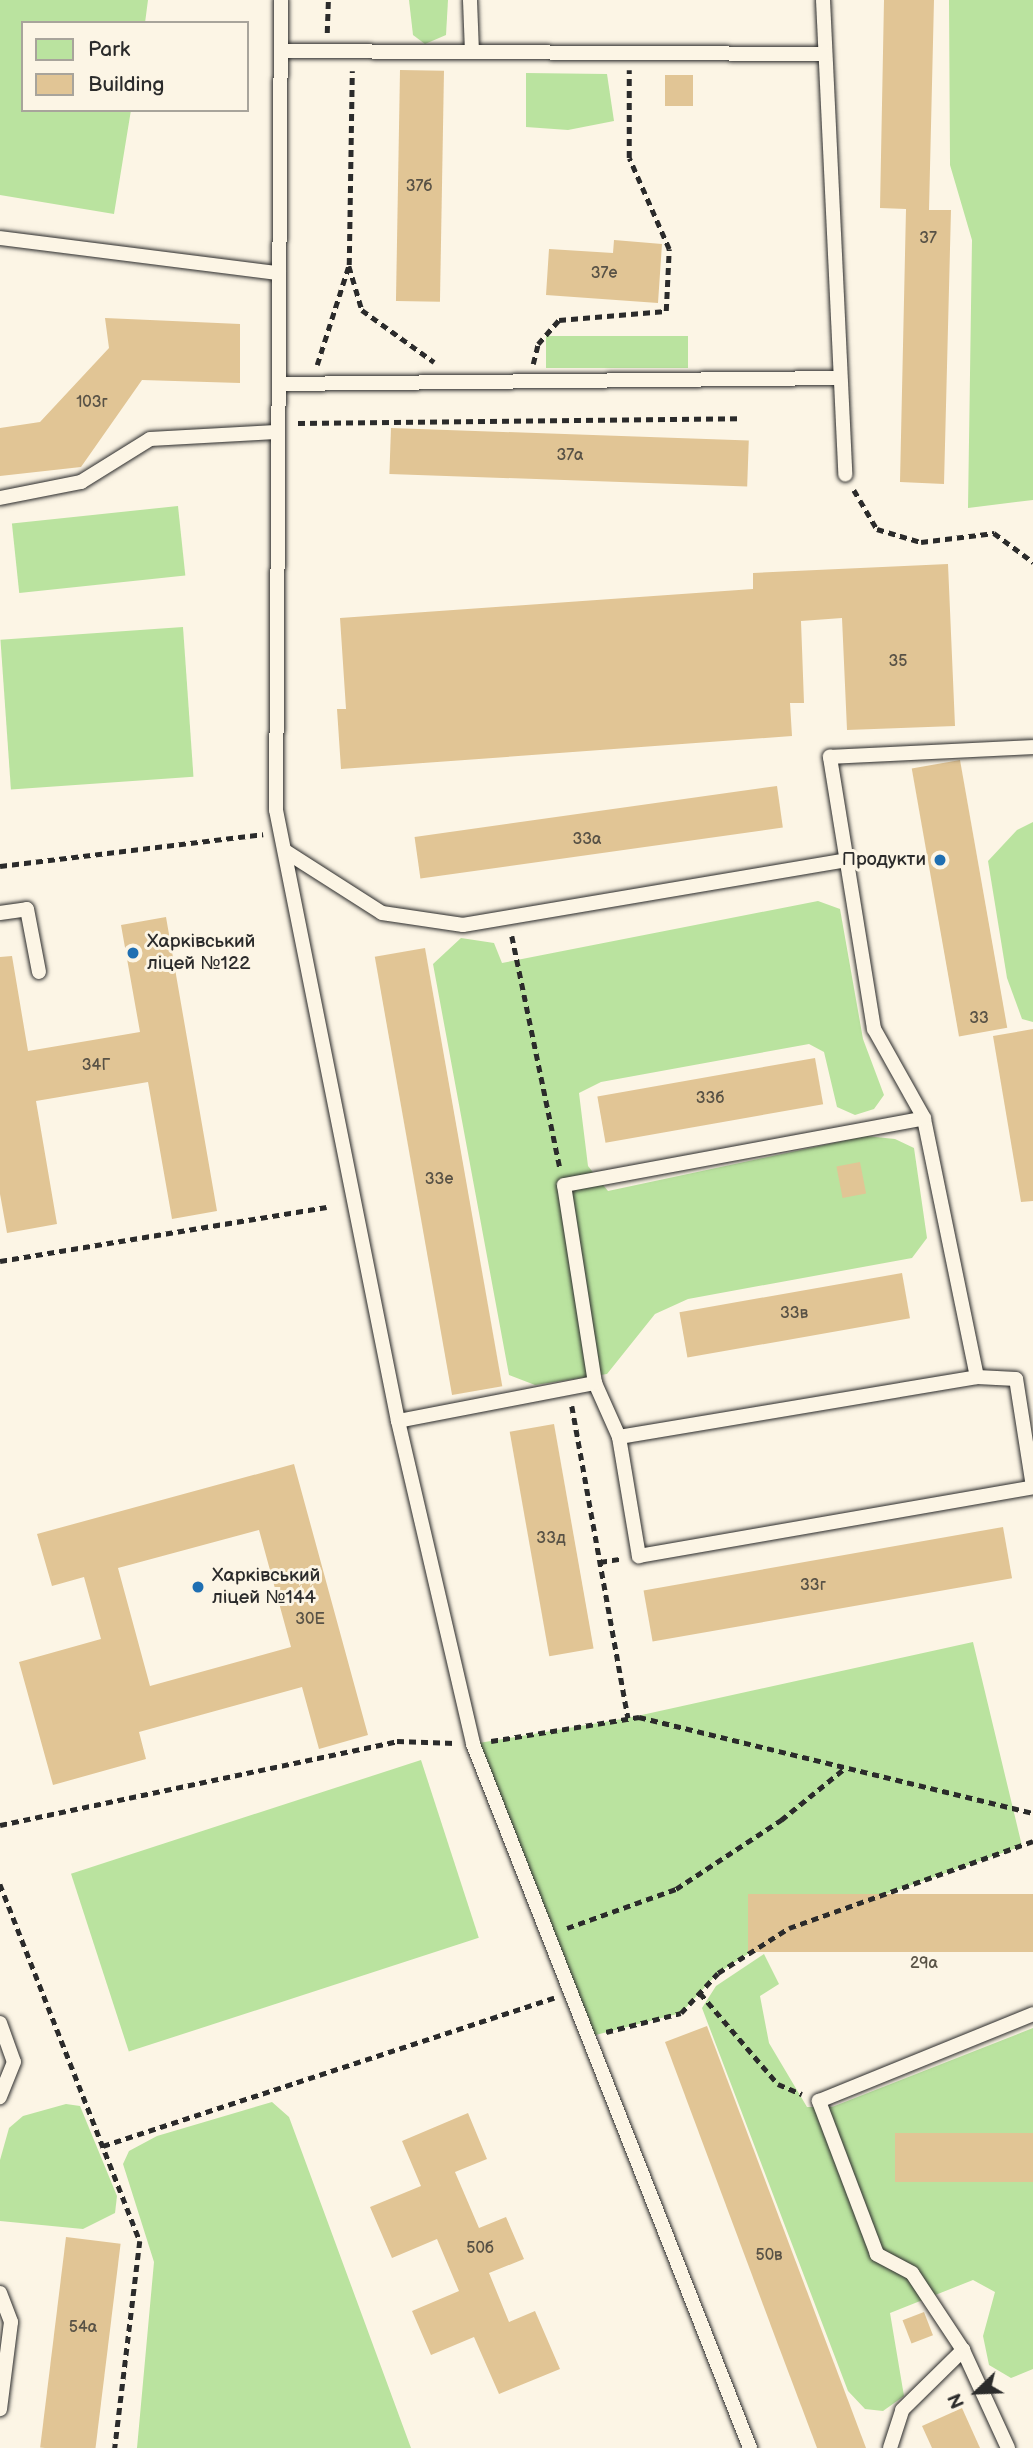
<!DOCTYPE html>
<html>
<head>
<meta charset="utf-8">
<style>
  body { margin:0 }
  #map { position:relative; width:1033px; height:2448px; overflow:hidden; background:#fcf5e5; font-family:"Balsamiq Sans",sans-serif }
  div>[style] { position:absolute }
  .green>* { inset:0; background:#bae39f; transform-origin:0 0 }
  .building>* { inset:0; background:#e1c595; transform-origin:0 0 }
  .path>* { height:4.5px; margin-top:-2.25px; transform-origin:0; background:repeating-linear-gradient(90deg,#2b2b2b 0 7px,transparent 0 12px) }
  .roads { filter:drop-shadow(0 0 2px #2b2b2b) drop-shadow(0 0 2px #2b2b2b) }
  .lane>* { height:14px; margin:-7px; padding:0 7px; transform-origin:7px; border-radius:7px; background:#fcf5e5 }
  .dots>* { width:19px; height:19px; translate:-50% -50%; box-sizing:border-box; border:4px solid #fcf5e5; border-radius:50% }
  span { translate:-50% -50%; white-space:nowrap; text-align:center; line-height:1.15; -webkit-text-stroke:6px #fcf5e5; paint-order:stroke }
  .number-label { font-size:16px; color:#585246 }
  .number-label span { -webkit-text-stroke-width:0 }
  .poi-label { font-size:19px; color:#2b2b2b }
  .right { translate:-100% -50%; text-align:right }
  .left { translate:0 -50%; text-align:left }
  .legend { position:absolute; left:21px; top:21px; width:228px; height:91px; box-sizing:border-box; background:#fcf5e5; border:2px solid #a8a49b; margin:0; padding:9px 12px; list-style:none; font-size:21px; color:#2b2b2b }
  .legend li { display:flex; align-items:center; gap:14px; height:35px }
  .legend b { width:35px; border:2px solid #a8a49b }
  .north { position:absolute; left:942px; top:2357px; width:70px; height:70px; -webkit-text-stroke:5px #fcf5e5; paint-order:stroke; rotate:247deg; font-size:19px; font-weight:700; line-height:28px; text-align:center; color:#2b2b2b }
  .north::after { content:''; display:block; margin:auto; width:24px; height:32px; background:#2b2b2b; clip-path:polygon(50% 0,100% 100%,50% 72%,0 100%) }
</style>
</head>
<body>
<div id="map">
  <div class="green">
    <div style="clip-path:polygon(0 0,148px 0,145px 23px,23px 23px,23px 110px,131px 110px,114px 214px,0 195px)"></div>
    <div style="clip-path:polygon(409px 0,448px 0,446px 35px,425px 44px,413px 35px)"></div>
    <div style="clip-path:polygon(949px 0,1033px 0,1033px 500px,968px 508px,972px 240px,950px 165px)"></div>
    <div style="clip-path:polygon(526px 73px,607px 74px,614px 121px,568px 130px,526px 127px)"></div>
    <div style="left:546px;top:336px;width:142px;height:32px"></div>
    <div style="left:178px;top:506px;width:70px;height:167px;rotate:84deg"></div>
    <div style="left:183px;top:627px;width:150px;height:183px;rotate:86deg"></div>
    <div style="clip-path:polygon(1033px 822px,1033px 1022px,1022px 1019px,1007px 978px,988px 861px,1017px 830px)"></div>
    <div style="clip-path:polygon(818px 901px,840px 909px,863px 1039px,884px 1095px,874px 1109px,855px 1115px,837px 1107px,824px 1052px,809px 1044px,601px 1082px,579px 1093px,588px 1166px,608px 1191px,866px 1136px,895px 1139px,914px 1148px,927px 1238px,912px 1258px,688px 1299px,655px 1314px,607px 1374px,535px 1385px,509px 1375px,433px 964px,461px 938px,494px 943px,502px 963px)"></div>
    <div style="clip-path:polygon(973px 1642px,1022px 1846px,789px 1928px,718px 1973px,681px 2013px,588px 2037px,473px 1744px,628px 1718px)"></div>
    <div style="left:421px;top:1760px;width:187px;height:368px;rotate:72deg"></div>
    <div style="clip-path:polygon(764px 1954px,779px 1984px,760px 1996px,769px 2043px,807px 2107px,832px 2107px,1033px 2028px,1033px 2369px,1011px 2378px,989px 2365px,983px 2336px,995px 2292px,973px 2280px,890px 2313px,904px 2396px,883px 2411px,865px 2409px,848px 2391px,702px 2008px,716px 1986px)"></div>
    <div style="clip-path:polygon(272px 2102px,289px 2117px,411px 2448px,137px 2448px,154px 2262px,123px 2164px,129px 2151px,157px 2136px)"></div>
    <div style="clip-path:polygon(66px 2104px,80px 2106px,117px 2196px,115px 2213px,83px 2229px,0 2221px,0 2160px,9px 2128px,23px 2116px)"></div>
  </div>
  <div class="building">
    <div style="clip-path:polygon(884px 0,934px 0,929px 210px,951px 210px,944px 484px,900px 482px,906px 209px,880px 208px)"></div>
    <div style="left:400px;top:70px;width:44px;height:231px;rotate:1deg"></div>
    <div style="left:693px;top:75px;width:31px;height:28px;rotate:90deg"></div>
    <div style="clip-path:polygon(614px 240px,662px 244px,658px 303px,546px 295px,549px 249px,613px 253px)"></div>
    <div style="clip-path:polygon(105px 318px,240px 324px,240px 383px,142px 380px,81px 467px,0 476px,0 428px,40px 422px,109px 348px)"></div>
    <div style="left:391px;top:428px;width:358px;height:46px;rotate:2deg"></div>
    <div style="clip-path:polygon(948px 564px,955px 726px,847px 730px,842px 618px,801px 621px,804px 703px,790px 703px,792px 736px,341px 769px,337px 709px,346px 709px,340px 618px,753px 589px,753px 573px)"></div>
    <div style="left:960px;top:760px;width:272px;height:49px;rotate:80deg"></div>
    <div style="left:777px;top:786px;width:42px;height:366px;rotate:82deg"></div>
    <div style="clip-path:polygon(166px 917px,217px 1211px,172px 1219px,148px 1082px,36px 1101px,57px 1224px,7px 1233px,0 1194px,0 957px,12px 956px,28px 1051px,140px 1032px,121px 925px)"></div>
    <div style="left:425px;top:948px;width:445px;height:51px;rotate:80deg"></div>
    <div style="clip-path:polygon(1033px 1029px,1033px 1201px,1021px 1202px,993px 1036px)"></div>
    <div style="left:815px;top:1058px;width:47px;height:221px;rotate:80deg"></div>
    <div style="left:860px;top:1162px;width:32px;height:24px;rotate:79deg"></div>
    <div style="left:902px;top:1273px;width:46px;height:226px;rotate:80deg"></div>
    <div style="left:554px;top:1424px;width:228px;height:45px;rotate:80deg"></div>
    <div style="clip-path:polygon(evenodd,294px 1464px,368px 1735px,319px 1749px,302px 1687px,139px 1732px,146px 1759px,53px 1785px,19px 1662px,101px 1639px,84px 1577px,52px 1586px,37px 1534px,294px 1464px,259px 1530px,291px 1647px,150px 1686px,118px 1568px,259px 1530px)"></div>
    <div style="left:1003px;top:1527px;width:52px;height:365px;rotate:80deg"></div>
    <div style="left:1033px;top:1894px;width:58px;height:285px;rotate:90deg"></div>
    <div style="clip-path:polygon(707px 2026px,866px 2448px,817px 2448px,774px 2334px,665px 2042px)"></div>
    <div style="clip-path:polygon(468px 2113px,487px 2159px,455px 2172px,479px 2228px,506px 2217px,524px 2259px,489px 2273px,509px 2322px,535px 2311px,560px 2369px,499px 2394px,474px 2337px,431px 2355px,412px 2311px,459px 2291px,437px 2239px,392px 2258px,370px 2207px,421px 2186px,402px 2141px)"></div>
    <div style="left:1033px;top:2133px;width:49px;height:138px;rotate:90deg"></div>
    <div style="left:66px;top:2237px;width:55px;height:212px;rotate:7deg"></div>
    <div style="left:924px;top:2312px;width:25px;height:23px;rotate:69deg"></div>
    <div style="clip-path:polygon(962px 2408px,980px 2448px,932px 2448px,922px 2426px)"></div>
  </div>
  <div class="path">
    <div style="left:327px;top:33px;width:33px;rotate:-88deg"></div>
    <div style="left:349px;top:266px;width:46px;rotate:73.5deg"></div>
    <div style="left:362px;top:310px;width:89px;rotate:35.8deg"></div>
    <div style="left:533px;top:364px;width:21px;rotate:-76deg"></div>
    <div style="left:538px;top:344px;width:32px;rotate:-49deg"></div>
    <div style="left:559px;top:320px;width:107px;rotate:-4.8deg"></div>
    <div style="left:666px;top:311px;width:62px;rotate:-87.2deg"></div>
    <div style="left:669px;top:249px;width:99px;rotate:-113.7deg"></div>
    <div style="left:629px;top:158px;width:88px;rotate:-90deg"></div>
    <div style="left:317px;top:365px;width:105px;rotate:-72.3deg"></div>
    <div style="left:349px;top:265px;width:194px;rotate:-89.1deg"></div>
    <div style="left:298px;top:423px;width:443px;rotate:-0.6deg"></div>
    <div style="left:854px;top:490px;width:45px;rotate:59.5deg"></div>
    <div style="left:877px;top:529px;width:46px;rotate:16.5deg"></div>
    <div style="left:921px;top:542px;width:74px;rotate:-7deg"></div>
    <div style="left:994px;top:533px;width:49px;rotate:36.6deg"></div>
    <div style="left:0;top:866px;width:265px;rotate:-6.9deg"></div>
    <div style="left:512px;top:936px;width:236px;rotate:78.3deg"></div>
    <div style="left:0;top:1261px;width:331px;rotate:-9.4deg"></div>
    <div style="left:572px;top:1406px;width:317px;rotate:79.8deg"></div>
    <div style="left:600px;top:1562px;width:20px;rotate:-9deg"></div>
    <div style="left:491px;top:1741px;width:150px;rotate:-9.2deg"></div>
    <div style="left:639px;top:1717px;width:406px;rotate:13.7deg"></div>
    <div style="left:0;top:1825px;width:406px;rotate:-11.9deg"></div>
    <div style="left:397px;top:1741px;width:58px;rotate:2deg"></div>
    <div style="left:0;top:1884px;width:383px;rotate:68.6deg"></div>
    <div style="left:140px;top:2241px;width:209px;rotate:96.9deg"></div>
    <div style="left:567px;top:1928px;width:116px;rotate:-19.7deg"></div>
    <div style="left:676px;top:1889px;width:126px;rotate:-33.3deg"></div>
    <div style="left:781px;top:1820px;width:82px;rotate:-39.1deg"></div>
    <div style="left:700px;top:1993px;width:120px;rotate:49.4deg"></div>
    <div style="left:778px;top:2084px;width:26px;rotate:23deg"></div>
    <div style="left:606px;top:2032px;width:77px;rotate:-14.2deg"></div>
    <div style="left:681px;top:2013px;width:54px;rotate:-47.2deg"></div>
    <div style="left:718px;top:1973px;width:84px;rotate:-32.4deg"></div>
    <div style="left:789px;top:1928px;width:259px;rotate:-19.6deg"></div>
    <div style="left:103px;top:2146px;width:475px;rotate:-18.2deg"></div>
  </div>
  <div class="roads">
    <div class="lane">
      <div style="left:281px;top:0;width:810px;rotate:90.35deg"></div>
      <div style="left:276px;top:810px;width:623px;rotate:78.71deg"></div>
      <div style="left:398px;top:1421px;width:332px;rotate:76.9deg"></div>
      <div style="left:473px;top:1744px;width:757px;rotate:68.52deg"></div>
      <div style="left:470px;top:0;width:51px;rotate:87.8deg"></div>
      <div style="left:823px;top:0;width:475px;rotate:87.3deg"></div>
      <div style="left:281px;top:51px;width:544px;rotate:0.32deg"></div>
      <div style="left:0;top:238px;width:281px;rotate:7.2deg"></div>
      <div style="left:279px;top:384px;width:560px;rotate:-0.61deg"></div>
      <div style="left:0;top:498px;width:83px;rotate:-11.2deg"></div>
      <div style="left:81px;top:482px;width:81px;rotate:-31.9deg"></div>
      <div style="left:150px;top:439px;width:126px;rotate:-3.2deg"></div>
      <div style="left:285px;top:851px;width:115px;rotate:32.6deg"></div>
      <div style="left:382px;top:913px;width:82px;rotate:8.4deg"></div>
      <div style="left:463px;top:925px;width:389px;rotate:-9.6deg"></div>
      <div style="left:0;top:913px;width:27px;rotate:-8deg"></div>
      <div style="left:27px;top:909px;width:64px;rotate:79.2deg"></div>
      <div style="left:595px;top:1383px;width:59px;rotate:66deg"></div>
      <div style="left:619px;top:1437px;width:363px;rotate:-9.5deg"></div>
      <div style="left:977px;top:1377px;width:264px;rotate:-101.6deg"></div>
      <div style="left:398px;top:1421px;width:201px;rotate:-10.9deg"></div>
      <div style="left:595px;top:1383px;width:200px;rotate:-98.9deg"></div>
      <div style="left:564px;top:1185px;width:366px;rotate:-10.5deg"></div>
      <div style="left:924px;top:1118px;width:102px;rotate:-119.3deg"></div>
      <div style="left:874px;top:1029px;width:276px;rotate:-99.2deg"></div>
      <div style="left:830px;top:757px;width:203px;rotate:-2.8deg"></div>
      <div style="left:619px;top:1437px;width:121px;rotate:80.5deg"></div>
      <div style="left:639px;top:1556px;width:400px;rotate:-9.9deg"></div>
      <div style="left:1033px;top:1487px;width:109px;rotate:-98.9deg"></div>
      <div style="left:1016px;top:1379px;width:39px;rotate:-177deg"></div>
      <div style="left:0;top:2023px;width:41px;rotate:70.3deg"></div>
      <div style="left:14px;top:2062px;width:38px;rotate:112deg"></div>
      <div style="left:0;top:2293px;width:31px;rotate:69deg"></div>
      <div style="left:11px;top:2322px;width:88px;rotate:97.2deg"></div>
      <div style="left:890px;top:2448px;width:40px;rotate:-72deg"></div>
      <div style="left:902px;top:2410px;width:86px;rotate:-44.5deg"></div>
      <div style="left:1008px;top:2448px;width:108px;rotate:-114.7deg"></div>
      <div style="left:963px;top:2350px;width:92px;rotate:-123.5deg"></div>
      <div style="left:912px;top:2273px;width:40px;rotate:-152deg"></div>
      <div style="left:877px;top:2254px;width:164px;rotate:-110.8deg"></div>
      <div style="left:819px;top:2101px;width:231px;rotate:-22.1deg"></div>
    </div>
  </div>
  <div class="dots">
    <div style="left:940px;top:860px;background:#1f6fb2"></div>
    <div style="left:133px;top:953px;background:#1f6fb2"></div>
    <div style="left:198px;top:1587px;background:#1f6fb2"></div>
  </div>
  <div class="number-label">
    <span style="left:419px;top:187px">37б</span>
    <span style="left:928px;top:239px">37</span>
    <span style="left:604px;top:274px">37е</span>
    <span style="left:92px;top:403px">103г</span>
    <span style="left:570px;top:456px">37а</span>
    <span style="left:898px;top:662px">35</span>
    <span style="left:587px;top:840px">33а</span>
    <span style="left:979px;top:1019px">33</span>
    <span style="left:96px;top:1066px">34Г</span>
    <span style="left:710px;top:1099px">33б</span>
    <span style="left:439px;top:1180px">33е</span>
    <span style="left:794px;top:1314px">33в</span>
    <span style="left:551px;top:1539px">33д</span>
    <span style="left:813px;top:1586px">33г</span>
    <span style="left:310px;top:1620px">30Е</span>
    <span style="left:924px;top:1964px">29а</span>
    <span style="left:480px;top:2249px">50б</span>
    <span style="left:769px;top:2256px">50в</span>
    <span style="left:83px;top:2328px">54а</span>
  </div>
  <div class="poi-label">
    <span class="right" style="left:926px;top:860px">Продукти</span>
    <span class="left" style="left:147px;top:953px">Харківський<br>ліцей №122</span>
    <span class="left" style="left:212px;top:1587px">Харківський<br>ліцей №144</span>
  </div>
  <ul class="legend">
  <li><b style="height:19px;background:#bae39f"></b>Park</li>
  <li><b style="height:19px;background:#e1c595"></b>Building</li>
  </ul>
  <div class="north">N</div>
</div>
</body>
</html>
